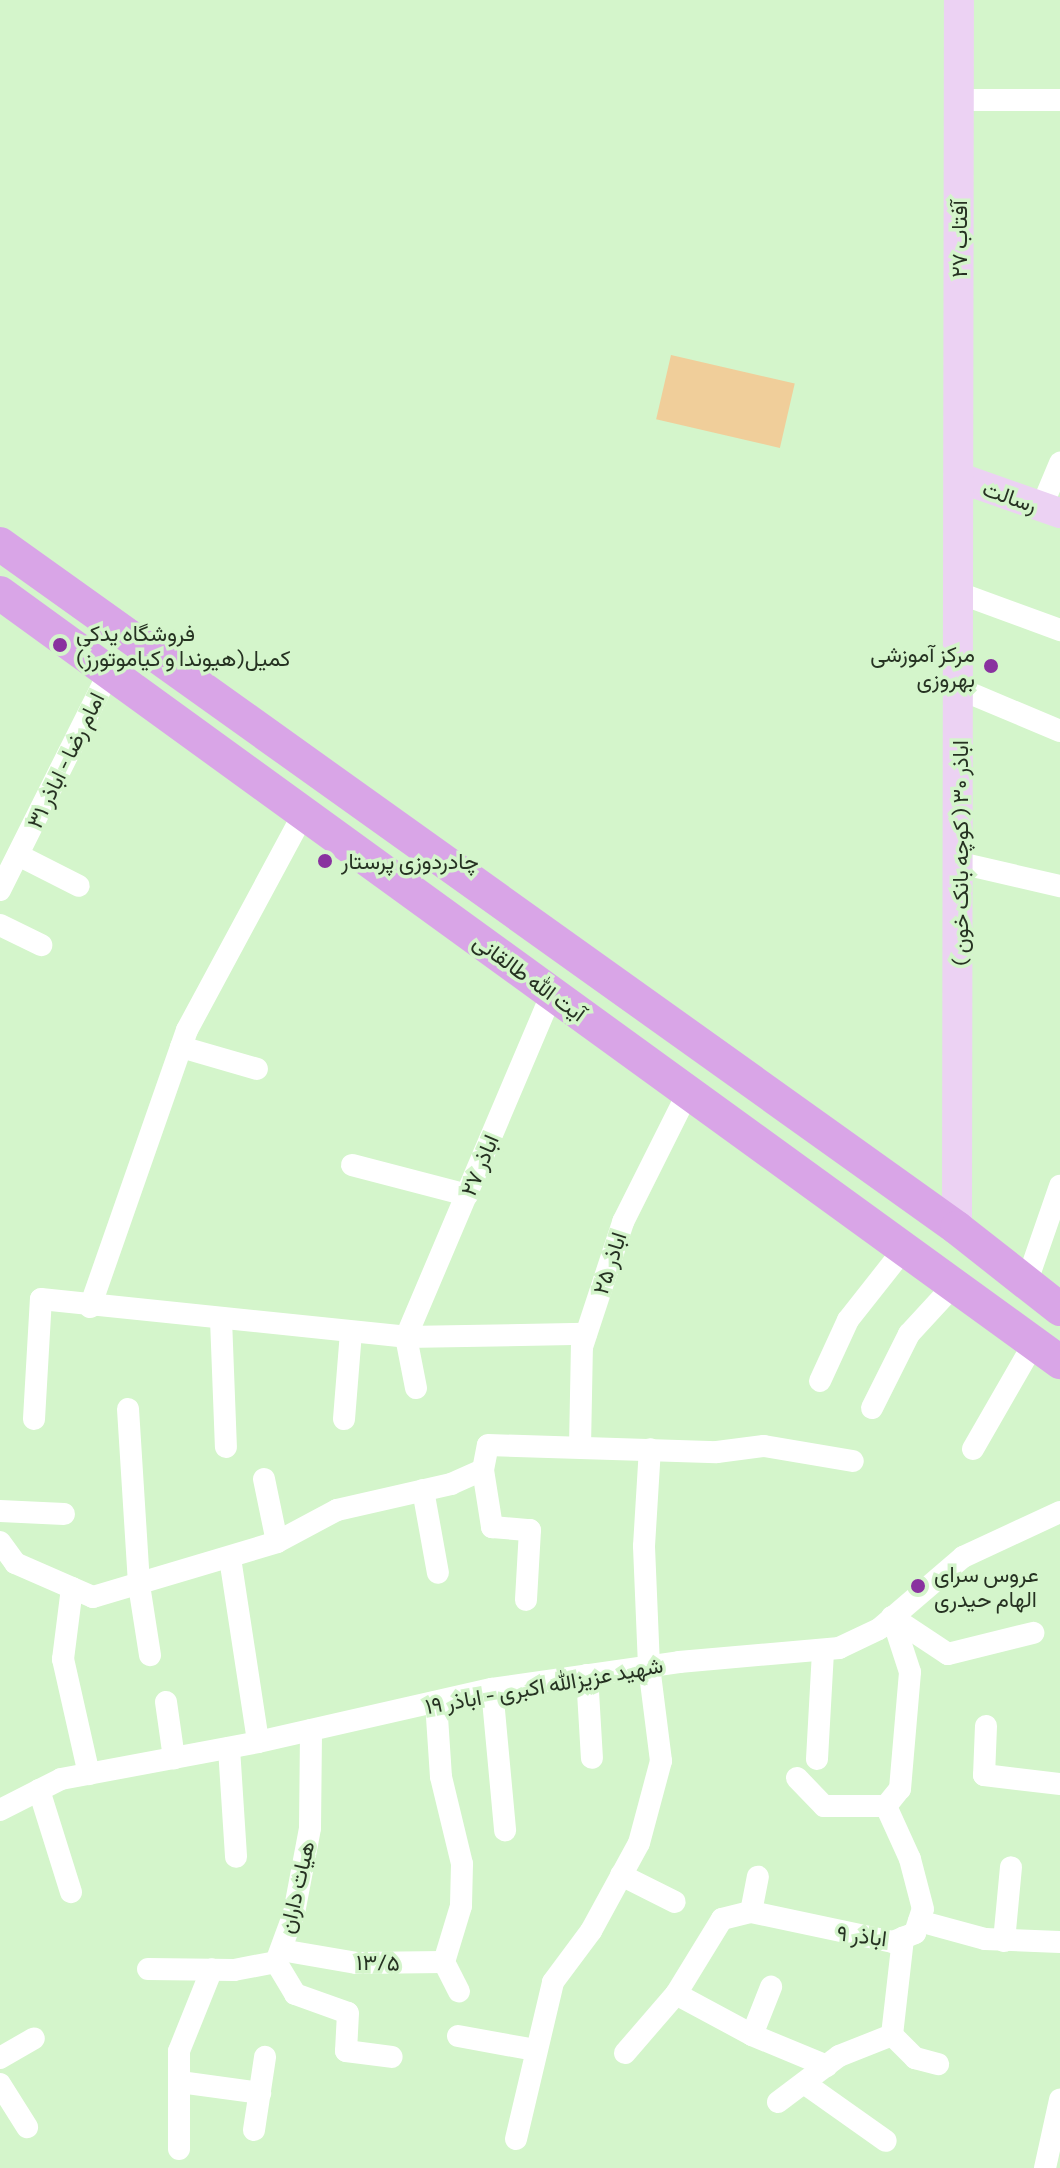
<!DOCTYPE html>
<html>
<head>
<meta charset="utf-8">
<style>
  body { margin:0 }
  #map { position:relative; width:1060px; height:2168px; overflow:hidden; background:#d4f5cb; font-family:Commissioner,Vazirmatn,sans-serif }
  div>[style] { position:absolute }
  .green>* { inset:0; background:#f0ce9a; transform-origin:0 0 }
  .minor>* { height:22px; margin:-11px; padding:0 11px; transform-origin:11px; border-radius:11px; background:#fff }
  .secondary>* { height:30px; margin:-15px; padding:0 15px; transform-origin:15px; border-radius:15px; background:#ecd2f3 }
  .primary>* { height:34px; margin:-17px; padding:0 17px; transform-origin:17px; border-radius:17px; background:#d9a5e7 }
  .dots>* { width:22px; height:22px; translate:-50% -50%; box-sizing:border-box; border:4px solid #d4f5cb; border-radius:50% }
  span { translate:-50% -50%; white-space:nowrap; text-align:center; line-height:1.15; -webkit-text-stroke:7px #d4f5cb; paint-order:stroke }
  .street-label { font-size:22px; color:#263222 }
  .poi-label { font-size:22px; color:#263222 }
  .left { translate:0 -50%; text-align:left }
  .right { translate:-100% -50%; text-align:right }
</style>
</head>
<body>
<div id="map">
  <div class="green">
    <div style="left:671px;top:355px;width:127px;height:66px;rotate:13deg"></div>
  </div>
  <div class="minor">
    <div style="left:959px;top:100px;width:101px"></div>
    <div style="left:1042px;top:506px;width:47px;rotate:-67.3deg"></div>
    <div style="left:959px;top:593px;width:108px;rotate:20.1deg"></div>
    <div style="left:960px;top:689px;width:108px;rotate:22.8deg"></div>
    <div style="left:18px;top:855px;width:68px;rotate:26.9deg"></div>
    <div style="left:960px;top:863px;width:103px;rotate:13deg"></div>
    <div style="left:0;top:890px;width:244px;rotate:-63.4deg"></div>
    <div style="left:0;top:925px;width:46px;rotate:26deg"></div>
    <div style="left:181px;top:1047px;width:79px;rotate:16.1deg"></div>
    <div style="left:352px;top:1165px;width:119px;rotate:14.6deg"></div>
    <div style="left:1026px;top:1284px;width:104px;rotate:-70.9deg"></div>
    <div style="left:90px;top:1307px;width:293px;rotate:-70.7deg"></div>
    <div style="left:187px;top:1030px;width:247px;rotate:-61.7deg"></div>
    <div style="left:221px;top:1319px;width:128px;rotate:87.8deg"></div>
    <div style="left:820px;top:1381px;width:67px;rotate:-65.3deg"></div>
    <div style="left:848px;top:1320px;width:90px;rotate:-51.7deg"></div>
    <div style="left:416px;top:1388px;width:52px;rotate:-101.1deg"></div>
    <div style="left:406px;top:1337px;width:374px;rotate:-67deg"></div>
    <div style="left:872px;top:1408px;width:83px;rotate:-63.4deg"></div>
    <div style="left:909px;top:1334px;width:67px;rotate:-47.4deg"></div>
    <div style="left:128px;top:1409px;width:176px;rotate:86.4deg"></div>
    <div style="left:139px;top:1585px;width:71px;rotate:81.1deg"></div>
    <div style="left:34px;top:1419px;width:120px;rotate:-86.7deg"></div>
    <div style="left:41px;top:1299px;width:367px;rotate:5.9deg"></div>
    <div style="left:406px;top:1337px;width:180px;rotate:-1deg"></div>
    <div style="left:344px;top:1419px;width:87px;rotate:-85.4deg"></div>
    <div style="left:580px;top:1447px;width:100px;rotate:-88.9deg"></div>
    <div style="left:582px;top:1347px;width:132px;rotate:-71.8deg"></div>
    <div style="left:623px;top:1222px;width:145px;rotate:-63.4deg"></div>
    <div style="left:973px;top:1449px;width:122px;rotate:-60.1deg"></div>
    <div style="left:483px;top:1470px;width:58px;rotate:81deg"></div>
    <div style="left:492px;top:1527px;width:38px;rotate:5deg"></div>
    <div style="left:530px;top:1530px;width:70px;rotate:93.3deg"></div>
    <div style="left:264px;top:1479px;width:64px;rotate:78.3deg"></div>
    <div style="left:423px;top:1490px;width:84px;rotate:79.8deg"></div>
    <div style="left:0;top:1511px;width:64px;rotate:2.7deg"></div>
    <div style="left:0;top:1542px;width:26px;rotate:54deg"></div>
    <div style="left:15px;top:1563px;width:85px;rotate:23.6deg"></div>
    <div style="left:93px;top:1597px;width:192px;rotate:-16.6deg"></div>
    <div style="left:277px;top:1542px;width:68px;rotate:-28.1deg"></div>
    <div style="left:337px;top:1510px;width:117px;rotate:-12.8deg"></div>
    <div style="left:451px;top:1484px;width:35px;rotate:-24deg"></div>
    <div style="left:483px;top:1470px;width:25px;rotate:-79deg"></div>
    <div style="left:488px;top:1445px;width:229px;rotate:1.8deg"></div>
    <div style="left:717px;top:1452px;width:47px;rotate:-7.3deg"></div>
    <div style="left:764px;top:1446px;width:90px;rotate:9.6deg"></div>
    <div style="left:230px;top:1558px;width:186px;rotate:81.3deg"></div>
    <div style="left:72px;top:1588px;width:72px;rotate:97.2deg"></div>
    <div style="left:63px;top:1659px;width:118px;rotate:77.3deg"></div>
    <div style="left:892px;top:1617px;width:67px;rotate:33.5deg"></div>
    <div style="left:948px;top:1654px;width:88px;rotate:-13.9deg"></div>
    <div style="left:587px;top:1675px;width:83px;rotate:86.6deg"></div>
    <div style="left:492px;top:1689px;width:142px;rotate:84.7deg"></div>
    <div style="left:166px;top:1702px;width:57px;rotate:81.9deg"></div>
    <div style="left:436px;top:1702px;width:75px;rotate:86.2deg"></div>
    <div style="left:441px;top:1777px;width:89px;rotate:76.4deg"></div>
    <div style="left:462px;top:1864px;width:42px;rotate:91.4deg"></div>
    <div style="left:461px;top:1906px;width:59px;rotate:106.9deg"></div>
    <div style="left:986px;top:1726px;width:49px;rotate:92.3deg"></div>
    <div style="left:984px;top:1775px;width:77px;rotate:6.8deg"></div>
    <div style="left:229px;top:1748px;width:109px;rotate:86.3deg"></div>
    <div style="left:817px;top:1759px;width:109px;rotate:-86.8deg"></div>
    <div style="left:797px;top:1778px;width:39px;rotate:46deg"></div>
    <div style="left:824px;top:1806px;width:62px"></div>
    <div style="left:886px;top:1806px;width:22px;rotate:-51deg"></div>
    <div style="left:900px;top:1789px;width:117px;rotate:-85.1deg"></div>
    <div style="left:910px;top:1672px;width:58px;rotate:-108.1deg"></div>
    <div style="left:39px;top:1790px;width:107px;rotate:72.6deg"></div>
    <div style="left:0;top:1810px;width:68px;rotate:-26.9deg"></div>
    <div style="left:61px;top:1779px;width:200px;rotate:-10.6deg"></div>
    <div style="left:258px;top:1742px;width:240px;rotate:-12.8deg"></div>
    <div style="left:492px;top:1689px;width:189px;rotate:-8.2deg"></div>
    <div style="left:679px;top:1662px;width:161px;rotate:-5deg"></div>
    <div style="left:839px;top:1648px;width:44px;rotate:-25.4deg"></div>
    <div style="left:879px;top:1629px;width:111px;rotate:-40.6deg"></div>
    <div style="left:963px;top:1557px;width:107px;rotate:-24.9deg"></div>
    <div style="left:621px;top:1875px;width:60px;rotate:26.6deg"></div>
    <div style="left:751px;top:1912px;width:145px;rotate:11.9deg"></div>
    <div style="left:893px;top:1942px;width:24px;rotate:-22deg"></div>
    <div style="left:915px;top:1933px;width:25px;rotate:-72deg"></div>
    <div style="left:923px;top:1909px;width:52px;rotate:-104.6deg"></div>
    <div style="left:910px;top:1859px;width:58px;rotate:-114.4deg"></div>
    <div style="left:919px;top:1921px;width:68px;rotate:15.3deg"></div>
    <div style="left:985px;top:1939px;width:75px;rotate:2.3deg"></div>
    <div style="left:1004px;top:1941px;width:74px;rotate:-84.6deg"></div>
    <div style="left:281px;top:1950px;width:76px;rotate:9.8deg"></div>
    <div style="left:356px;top:1963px;width:88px;rotate:-0.7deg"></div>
    <div style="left:444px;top:1962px;width:33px;rotate:63deg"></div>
    <div style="left:276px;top:1962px;width:37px;rotate:59deg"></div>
    <div style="left:295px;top:1994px;width:56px;rotate:19.7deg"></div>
    <div style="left:348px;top:2013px;width:38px;rotate:93deg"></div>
    <div style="left:346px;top:2051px;width:46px;rotate:7.4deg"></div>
    <div style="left:148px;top:1969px;width:86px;rotate:0.7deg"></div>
    <div style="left:234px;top:1970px;width:43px;rotate:-10.8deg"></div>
    <div style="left:276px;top:1962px;width:52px;rotate:-69.8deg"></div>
    <div style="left:294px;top:1913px;width:86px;rotate:-79.3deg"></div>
    <div style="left:310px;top:1828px;width:98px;rotate:-89.4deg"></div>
    <div style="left:676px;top:1994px;width:86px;rotate:28.3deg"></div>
    <div style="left:752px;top:2035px;width:81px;rotate:22.5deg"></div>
    <div style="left:752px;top:2035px;width:52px;rotate:-68.4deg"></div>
    <div style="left:892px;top:2035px;width:33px;rotate:45deg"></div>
    <div style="left:915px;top:2058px;width:24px;rotate:15deg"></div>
    <div style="left:458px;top:2036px;width:78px;rotate:10.3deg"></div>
    <div style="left:625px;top:2053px;width:78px;rotate:-49.2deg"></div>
    <div style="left:676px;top:1994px;width:88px;rotate:-58.5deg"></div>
    <div style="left:722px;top:1919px;width:30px;rotate:-14deg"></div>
    <div style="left:751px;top:1912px;width:36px;rotate:-79deg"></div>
    <div style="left:0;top:2058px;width:39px;rotate:-30deg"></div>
    <div style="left:180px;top:2082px;width:81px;rotate:7.8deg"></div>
    <div style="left:804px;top:2083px;width:100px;rotate:35.3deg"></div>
    <div style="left:0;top:2084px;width:51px;rotate:57.9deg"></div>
    <div style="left:778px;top:2102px;width:76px;rotate:-37deg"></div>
    <div style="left:839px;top:2056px;width:57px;rotate:-21.6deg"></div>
    <div style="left:892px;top:2035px;width:98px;rotate:-83.5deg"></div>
    <div style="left:254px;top:2130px;width:74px;rotate:-81.4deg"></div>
    <div style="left:516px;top:2139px;width:161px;rotate:-76.7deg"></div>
    <div style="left:553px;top:1982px;width:64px;rotate:-53.3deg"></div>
    <div style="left:591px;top:1931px;width:100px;rotate:-61.4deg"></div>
    <div style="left:639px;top:1843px;width:85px;rotate:-75deg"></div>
    <div style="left:661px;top:1761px;width:96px;rotate:-97.2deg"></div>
    <div style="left:649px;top:1666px;width:120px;rotate:-92.4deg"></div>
    <div style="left:644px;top:1546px;width:97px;rotate:-86.5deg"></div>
    <div style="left:179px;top:2149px;width:98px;rotate:-90deg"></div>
    <div style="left:179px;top:2051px;width:88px;rotate:-68.1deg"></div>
    <div style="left:1045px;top:2168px;width:70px;rotate:-77.6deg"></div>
  </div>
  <div class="secondary">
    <div style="left:960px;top:478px;width:106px;rotate:19.3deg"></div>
    <div style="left:957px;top:1228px;width:1228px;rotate:-89.91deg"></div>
  </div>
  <div class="primary">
    <div style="left:0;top:544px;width:1176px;rotate:35.55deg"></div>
    <div style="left:957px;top:1228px;width:131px;rotate:38.2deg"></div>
    <div style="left:0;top:593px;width:1310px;rotate:35.96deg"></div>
  </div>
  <div class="dots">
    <div style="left:60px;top:645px;background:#89329f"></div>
    <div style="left:991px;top:666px;background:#89329f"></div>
    <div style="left:325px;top:861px;background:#89329f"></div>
    <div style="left:918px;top:1586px;background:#89329f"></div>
  </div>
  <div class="street-label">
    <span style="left:959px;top:239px;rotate:-90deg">آفتاب ۲۷</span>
    <span style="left:1010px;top:496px;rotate:19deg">رسالت</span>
    <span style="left:65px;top:760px;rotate:-64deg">امام رضا - اباذر ۳۱</span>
    <span style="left:960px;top:853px;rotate:-90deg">اباذر ۳۰ ( کوچه بانک خون )</span>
    <span style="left:530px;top:977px;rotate:36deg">آیت الله طالقانی</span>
    <span style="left:479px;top:1165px;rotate:-67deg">اباذر ۲۷</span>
    <span style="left:609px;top:1263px;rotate:-72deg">اباذر ۲۵</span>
    <span style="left:544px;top:1685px;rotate:-10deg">شهید عزیزالله اکبری - اباذر ۱۹</span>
    <span style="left:296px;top:1887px;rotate:-77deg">هیات داران</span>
    <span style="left:862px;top:1935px;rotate:7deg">اباذر ۹</span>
    <span style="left:378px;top:1962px;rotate:1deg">۱۳/۵</span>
  </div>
  <div class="poi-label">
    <span class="left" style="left:76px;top:645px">فروشگاه يدكي<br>كميل(هیوندا و کیاموتورز)</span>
    <span class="right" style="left:975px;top:666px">مرکز آموزشی<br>بهروزی</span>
    <span class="left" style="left:341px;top:861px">چادردوزی پرستار</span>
    <span class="left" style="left:934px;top:1586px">عروس سرای<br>الهام حیدری</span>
  </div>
</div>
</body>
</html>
